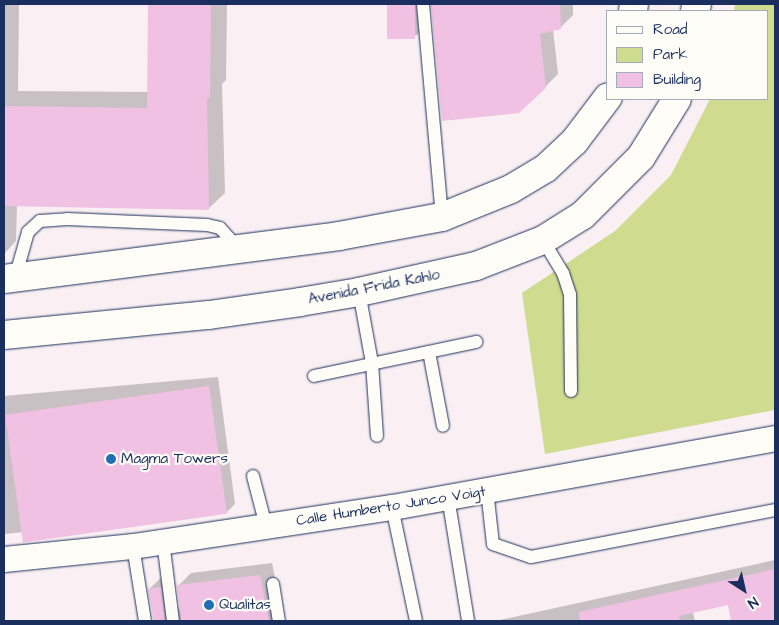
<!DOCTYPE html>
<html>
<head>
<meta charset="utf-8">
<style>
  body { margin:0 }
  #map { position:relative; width:779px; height:625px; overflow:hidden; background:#faf0f3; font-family:"Architects Daughter",sans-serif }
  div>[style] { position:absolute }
  .green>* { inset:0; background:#cfdb8e }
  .shadow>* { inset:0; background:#0003 }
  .building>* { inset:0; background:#f0c1e3; transform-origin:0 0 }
  .roads { filter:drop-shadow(0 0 1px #1b2f5e) drop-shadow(0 0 1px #1b2f5e) }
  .service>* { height:12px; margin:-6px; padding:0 6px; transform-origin:6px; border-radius:6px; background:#fdfcf7 }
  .minor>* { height:25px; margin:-12.5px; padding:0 12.5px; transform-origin:12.5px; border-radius:12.5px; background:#fdfcf7 }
  .tertiary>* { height:28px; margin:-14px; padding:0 14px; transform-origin:14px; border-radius:14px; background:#fdfcf7 }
  .dots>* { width:14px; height:14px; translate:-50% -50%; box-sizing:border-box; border:2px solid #fdfcf7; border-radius:50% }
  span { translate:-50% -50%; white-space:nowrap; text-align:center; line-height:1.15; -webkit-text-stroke:4.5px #fdfcf7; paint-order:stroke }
  .street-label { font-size:15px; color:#1b2f5e }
  .poi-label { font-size:15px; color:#1b2f5e }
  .left { translate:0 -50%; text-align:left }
  .frame { position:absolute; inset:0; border:5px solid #1b2f5e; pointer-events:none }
  .legend { position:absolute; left:606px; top:10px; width:162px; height:90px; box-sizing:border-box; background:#fdfcf7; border:1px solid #a3aaba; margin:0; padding:6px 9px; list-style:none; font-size:15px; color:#1b2f5e }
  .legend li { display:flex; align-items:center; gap:10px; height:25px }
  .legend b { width:25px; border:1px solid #a3aaba }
  .north { position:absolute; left:719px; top:565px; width:50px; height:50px; -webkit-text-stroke:4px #fdfcf7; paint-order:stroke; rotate:145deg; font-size:14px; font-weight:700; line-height:20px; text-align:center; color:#1b2f5e }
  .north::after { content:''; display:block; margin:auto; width:18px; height:22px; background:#1b2f5e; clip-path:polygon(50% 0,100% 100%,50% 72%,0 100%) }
</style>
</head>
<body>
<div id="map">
  <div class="green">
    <div style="clip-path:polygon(735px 4px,775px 4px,775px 410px,545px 454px,522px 293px,615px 231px,671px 175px,710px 99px,768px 99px,768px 11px,734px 11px)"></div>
  </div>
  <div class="shadow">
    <div style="clip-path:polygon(4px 4px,19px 4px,18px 91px,148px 92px,149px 4px,227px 4px,226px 80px,222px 84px,225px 193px,208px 209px,17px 205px,16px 241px,4px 254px)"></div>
    <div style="clip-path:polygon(388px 4px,429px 4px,430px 22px,417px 35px,392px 38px)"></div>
    <div style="clip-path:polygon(432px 4px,573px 4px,573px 15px,560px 28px,553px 29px,558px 74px,545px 87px,443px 119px)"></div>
    <div style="clip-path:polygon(218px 377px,235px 504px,226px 513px,4px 534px,4px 396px)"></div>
    <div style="clip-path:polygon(775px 560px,775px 621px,732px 621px,728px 604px,693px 612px,695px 621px,495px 621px)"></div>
    <div style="clip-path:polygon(272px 563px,284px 621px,155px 621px,149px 589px,162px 577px,181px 613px,178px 586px,191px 573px)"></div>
  </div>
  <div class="building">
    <div style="clip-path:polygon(148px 4px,211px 4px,210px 98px,207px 98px,209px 210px,4px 206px,4px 106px,147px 108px)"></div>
    <div style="left:387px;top:4px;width:28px;height:35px"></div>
    <div style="clip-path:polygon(431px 4px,560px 4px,561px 29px,540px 34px,546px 88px,519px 113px,442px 121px)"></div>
    <div style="left:209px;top:386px;width:129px;height:206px;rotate:82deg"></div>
    <div style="clip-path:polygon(775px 569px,775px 621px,731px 621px,728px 605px,679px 616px,680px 621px,580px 621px,579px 612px)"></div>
    <div style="clip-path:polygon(260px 575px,269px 621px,181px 621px,177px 585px)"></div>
    <div style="clip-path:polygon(161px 587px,165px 621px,154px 621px,148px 589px)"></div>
  </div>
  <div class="roads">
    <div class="service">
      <div style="left:423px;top:4px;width:214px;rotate:84.9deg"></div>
      <div style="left:543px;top:240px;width:39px;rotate:59deg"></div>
      <div style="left:563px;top:273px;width:22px;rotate:72deg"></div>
      <div style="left:570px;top:294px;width:97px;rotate:89.4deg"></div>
      <div style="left:15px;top:278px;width:48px;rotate:-74.2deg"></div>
      <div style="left:28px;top:232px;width:16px;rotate:-43deg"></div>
      <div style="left:40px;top:221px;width:27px;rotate:-4deg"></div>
      <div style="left:67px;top:219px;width:140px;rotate:2.5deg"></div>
      <div style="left:207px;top:225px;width:13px;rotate:13deg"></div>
      <div style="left:220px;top:228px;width:27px;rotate:48deg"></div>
      <div style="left:359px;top:292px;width:72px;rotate:79.6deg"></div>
      <div style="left:372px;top:363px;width:73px;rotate:86.1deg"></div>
      <div style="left:429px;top:352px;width:75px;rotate:79.3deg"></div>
      <div style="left:314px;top:376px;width:166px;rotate:-11.9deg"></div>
      <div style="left:253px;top:476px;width:52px;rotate:75.4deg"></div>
      <div style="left:487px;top:490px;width:54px;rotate:83.7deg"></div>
      <div style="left:493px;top:544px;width:40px;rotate:18.9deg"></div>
      <div style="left:531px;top:557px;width:248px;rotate:-10.9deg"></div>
      <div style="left:448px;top:497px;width:126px;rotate:80.8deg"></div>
      <div style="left:392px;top:507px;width:116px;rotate:78.1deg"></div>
      <div style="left:163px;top:541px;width:81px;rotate:82.9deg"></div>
      <div style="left:133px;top:546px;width:76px;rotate:80.9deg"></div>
      <div style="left:273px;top:584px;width:37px;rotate:81deg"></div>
    </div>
    <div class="minor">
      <div style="left:4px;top:559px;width:130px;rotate:-5.8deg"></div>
      <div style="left:133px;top:546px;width:262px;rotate:-8.6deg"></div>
      <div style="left:392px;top:507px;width:389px;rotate:-10.2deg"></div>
    </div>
    <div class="tertiary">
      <div style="left:633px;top:11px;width:7px;rotate:-82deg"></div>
      <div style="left:695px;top:11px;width:7px;rotate:-74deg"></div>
      <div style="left:4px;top:279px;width:338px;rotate:-7.3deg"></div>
      <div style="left:339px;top:236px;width:105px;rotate:-10.5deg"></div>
      <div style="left:442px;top:217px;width:74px;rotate:-22.1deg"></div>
      <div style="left:511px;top:189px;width:41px;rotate:-31deg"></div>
      <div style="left:546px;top:168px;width:38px;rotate:-43deg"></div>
      <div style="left:574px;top:142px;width:56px;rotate:-52.9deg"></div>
      <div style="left:4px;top:335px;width:206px;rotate:-5.6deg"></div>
      <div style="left:209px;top:315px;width:92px;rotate:-8.1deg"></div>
      <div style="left:300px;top:302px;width:60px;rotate:-9.6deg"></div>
      <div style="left:359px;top:292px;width:120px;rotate:-12.5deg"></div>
      <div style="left:476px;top:266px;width:72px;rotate:-21.2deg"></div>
      <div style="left:543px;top:240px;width:47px;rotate:-32deg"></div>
      <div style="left:583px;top:215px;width:82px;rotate:-45deg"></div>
      <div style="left:641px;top:157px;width:68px;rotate:-58.2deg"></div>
    </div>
  </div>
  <div class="dots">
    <div style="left:111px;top:459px;background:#1f6fb2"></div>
    <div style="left:209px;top:605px;background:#1f6fb2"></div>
  </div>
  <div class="street-label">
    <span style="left:374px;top:287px;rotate:-11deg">Avenida Frida Kahlo</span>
    <span style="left:391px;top:506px;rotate:-9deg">Calle Humberto Junco Voigt</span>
  </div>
  <div class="poi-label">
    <span class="left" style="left:121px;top:459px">Magma Towers</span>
    <span class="left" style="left:219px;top:605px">Qualitas</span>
  </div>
  <div class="frame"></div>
  <ul class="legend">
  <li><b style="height:6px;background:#fdfcf7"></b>Road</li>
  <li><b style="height:14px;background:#cfdb8e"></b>Park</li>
  <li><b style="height:14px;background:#f0c1e3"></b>Building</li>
  </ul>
  <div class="north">N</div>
</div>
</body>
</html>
